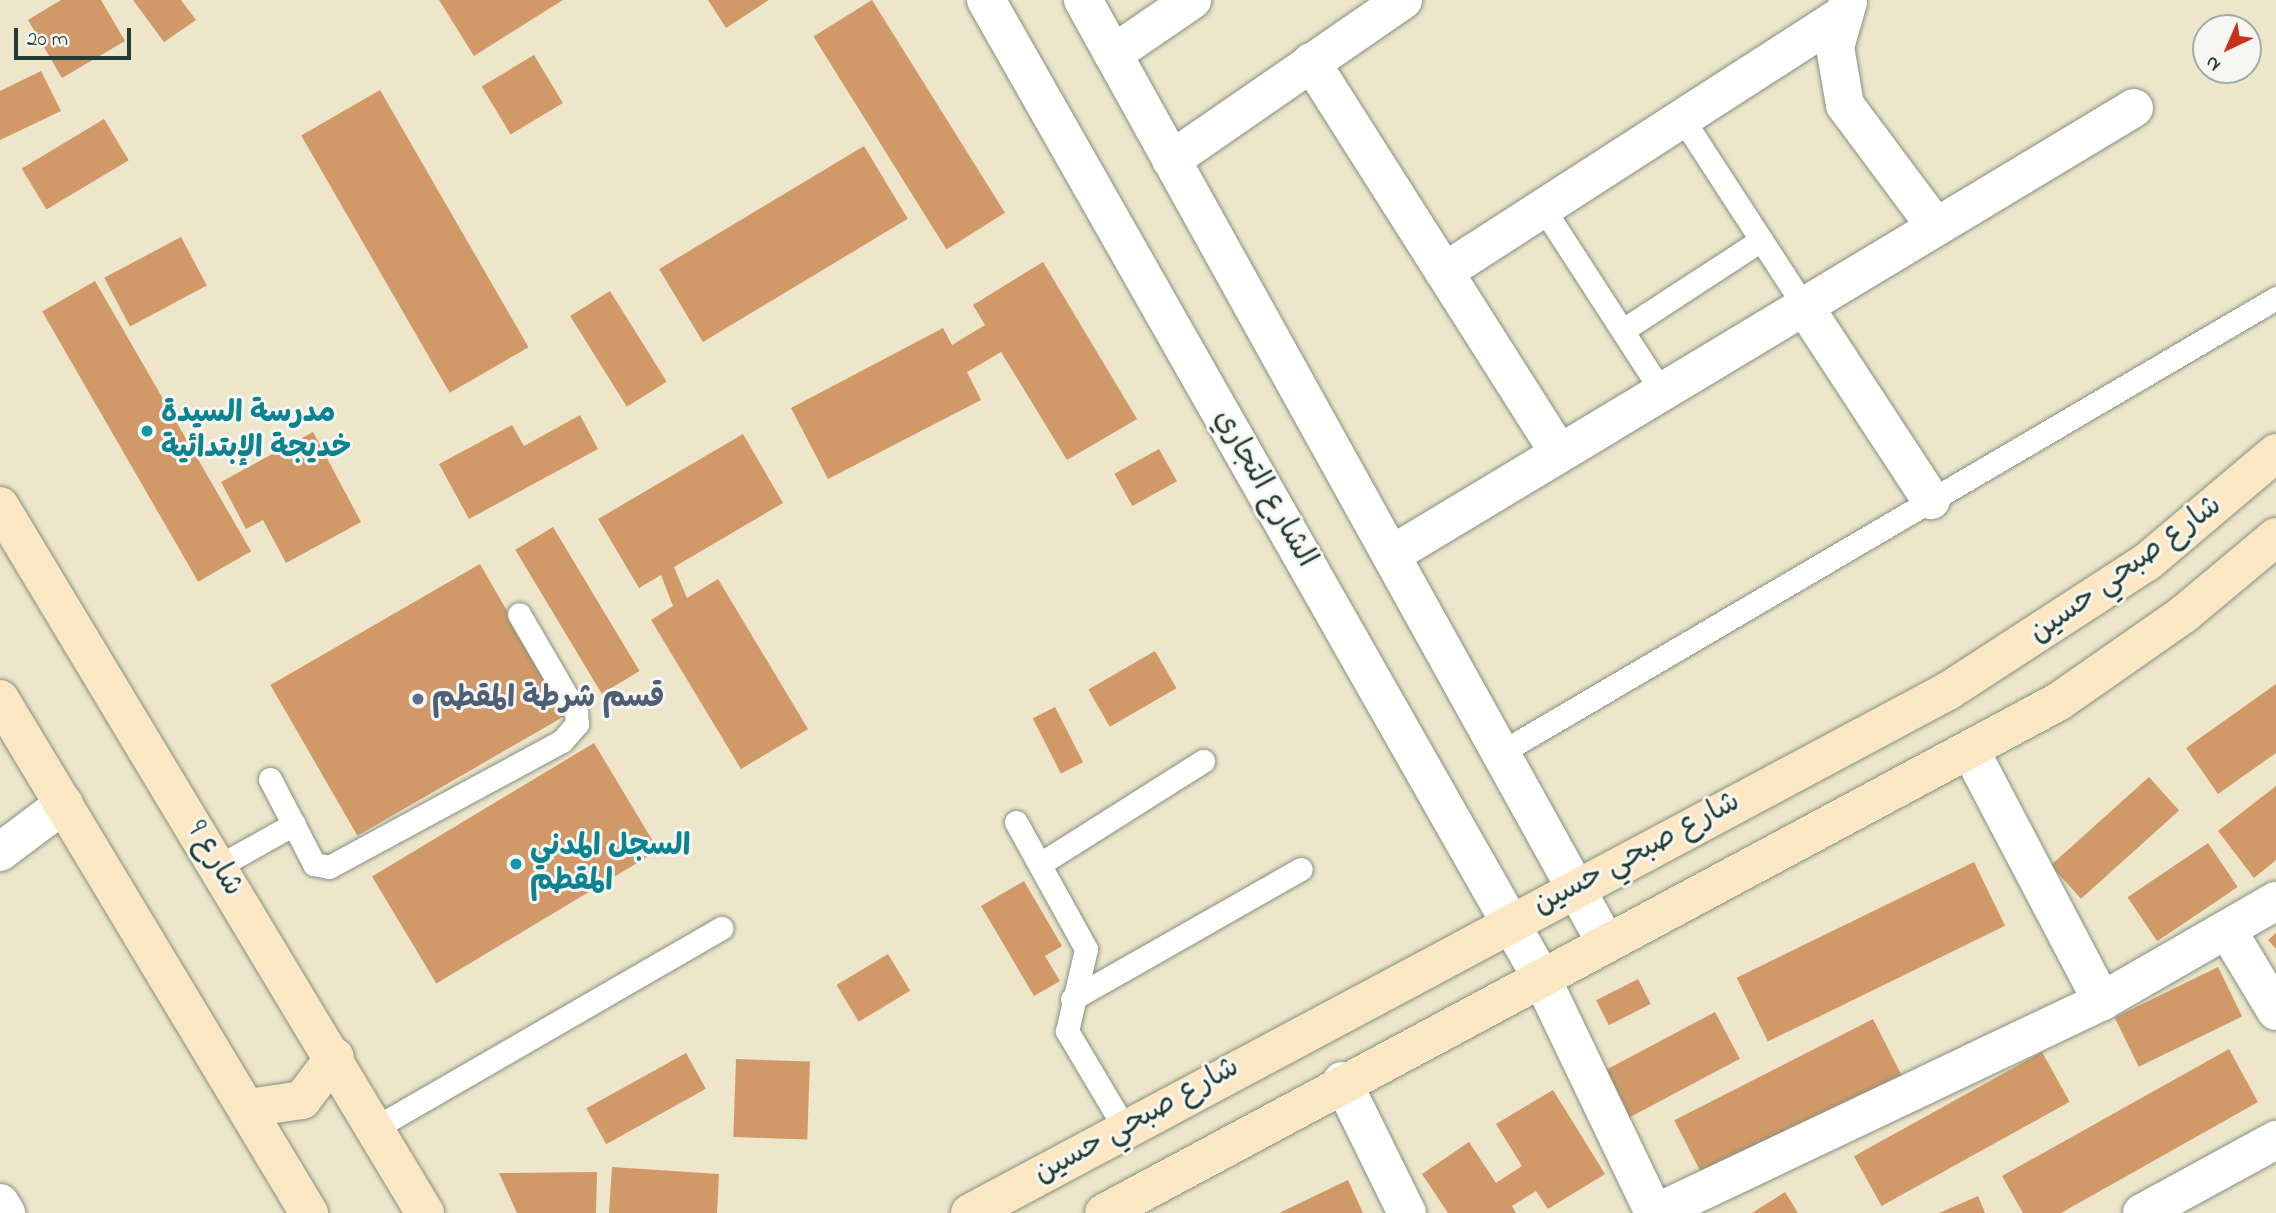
<!DOCTYPE html>
<html>
<head>
<meta charset="utf-8">
<style>
  body { margin:0 }
  #map { position:relative; width:2276px; height:1213px; overflow:hidden; background:#ede6cb; font-family:"Indie Flower","Playpen Sans Arabic",sans-serif }
  div>[style] { position:absolute }
  .building>* { inset:0; background:#d19968; transform-origin:0 0 }
  .roads { filter:drop-shadow(0 0 2px #869280) drop-shadow(0 0 2px #869280) }
  .lane>* { height:23px; margin:-11.5px; padding:0 11.5px; transform-origin:11.5px; border-radius:11.5px; background:#fff }
  .street>* { height:38px; margin:-19px; padding:0 19px; transform-origin:19px; border-radius:19px; background:#fff }
  .secondary>* { height:38px; margin:-19px; padding:0 19px; transform-origin:19px; border-radius:19px; background:#fbe7c3 }
  .dots>* { width:19px; height:19px; translate:-50% -50%; box-sizing:border-box; border:4px solid #f6f6f2; border-radius:50% }
  span { translate:-50% -50%; white-space:nowrap; text-align:center; line-height:1.15; -webkit-text-stroke:6px #f6f6f2; paint-order:stroke }
  .culture-label { font-size:30px; color:#0d838f; font-weight:700 }
  .left { translate:0 -50%; text-align:left }
  .street-label { font-size:30px; color:#1f3d34 }
  .service-label { font-size:30px; color:#4e5e75; font-weight:700 }
  .north { position:absolute; left:2192px; top:14px; width:70px; height:70px; box-sizing:border-box; background:#f6f6f2; border:2px solid #a0aca6; border-radius:50%; rotate:224deg; font-size:19px; font-weight:700; line-height:28px; text-align:center; color:#1f3d34 }
  .north::after { content:''; display:block; margin:auto; width:24px; height:32px; background:#c8321e; clip-path:polygon(50% 0,100% 100%,50% 72%,0 100%) }
  .scale { position:absolute; left:14px; top:28px; width:117px; height:32px; box-sizing:border-box; border:4px solid #1f3d34; border-top:0; padding-left:9px; font-size:21px; line-height:24px; white-space:nowrap; color:#1f3d34; -webkit-text-stroke:5px #f6f6f2; paint-order:stroke }
</style>
</head>
<body>
<div id="map">
  <div class="building">
    <div style="clip-path:polygon(61px 0,101px 0,125px 41px,62px 78px,28px 20px)"></div>
    <div style="clip-path:polygon(133px 0,181px 0,196px 20px,164px 42px)"></div>
    <div style="clip-path:polygon(439px 0,563px 0,474px 56px)"></div>
    <div style="clip-path:polygon(708px 0,769px 0,726px 28px)"></div>
    <div style="left:872px;top:0;width:251px;height:69px;rotate:58deg"></div>
    <div style="left:534px;top:55px;width:56px;height:61px;rotate:59deg"></div>
    <div style="clip-path:polygon(41px 71px,61px 111px,0 140px,0 91px)"></div>
    <div style="left:380px;top:90px;width:297px;height:91px;rotate:60deg"></div>
    <div style="left:104px;top:119px;width:48px;height:96px;rotate:59deg"></div>
    <div style="left:864px;top:146px;width:85px;height:239px;rotate:59deg"></div>
    <div style="left:181px;top:237px;width:55px;height:87px;rotate:62deg"></div>
    <div style="clip-path:polygon(1043px 262px,1137px 419px,1067px 460px,1001px 352px,967px 372px,981px 400px,828px 479px,791px 408px,943px 328px,952px 345px,985px 325px,973px 305px)"></div>
    <div style="left:95px;top:281px;width:312px;height:61px;rotate:60deg"></div>
    <div style="left:610px;top:291px;width:107px;height:47px;rotate:58deg"></div>
    <div style="clip-path:polygon(580px 415px,598px 449px,469px 519px,439px 464px,512px 425px,524px 446px)"></div>
    <div style="clip-path:polygon(313px 432px,361px 522px,286px 563px,263px 520px,246px 529px,221px 482px)"></div>
    <div style="clip-path:polygon(743px 434px,783px 503px,674px 567px,687px 598px,718px 579px,808px 729px,741px 769px,651px 620px,673px 606px,661px 575px,639px 588px,598px 519px)"></div>
    <div style="left:1159px;top:449px;width:37px;height:51px;rotate:61deg"></div>
    <div style="left:553px;top:527px;width:168px;height:44px;rotate:59deg"></div>
    <div style="left:480px;top:564px;width:174px;height:242px;rotate:60deg"></div>
    <div style="left:1155px;top:651px;width:43px;height:77px;rotate:60deg"></div>
    <div style="clip-path:polygon(2276px 684px,2276px 753px,2218px 794px,2186px 748px)"></div>
    <div style="left:1055px;top:707px;width:62px;height:25px;rotate:63deg"></div>
    <div style="left:594px;top:743px;width:125px;height:259px;rotate:59deg"></div>
    <div style="left:2149px;top:777px;width:45px;height:132px;rotate:48deg"></div>
    <div style="clip-path:polygon(2276px 786px,2276px 860px,2254px 878px,2218px 831px)"></div>
    <div style="left:2208px;top:843px;width:53px;height:97px;rotate:56deg"></div>
    <div style="left:1974px;top:862px;width:71px;height:264px;rotate:64deg"></div>
    <div style="clip-path:polygon(1024px 881px,1062px 946px,1045px 956px,1060px 981px,1034px 996px,981px 906px)"></div>
    <div style="clip-path:polygon(2276px 933px,2276px 949px,2268px 940px)"></div>
    <div style="left:888px;top:954px;width:43px;height:60px;rotate:59deg"></div>
    <div style="left:2218px;top:967px;width:55px;height:115px;rotate:64deg"></div>
    <div style="left:1638px;top:979px;width:28px;height:47px;rotate:63deg"></div>
    <div style="left:1715px;top:1012px;width:53px;height:138px;rotate:62deg"></div>
    <div style="left:1873px;top:1019px;width:71px;height:223px;rotate:63deg"></div>
    <div style="clip-path:polygon(2229px 1049px,2258px 1102px,2061px 1213px,2023px 1213px,2002px 1176px)"></div>
    <div style="left:2042px;top:1052px;width:57px;height:215px;rotate:61deg"></div>
    <div style="left:686px;top:1053px;width:41px;height:114px;rotate:61deg"></div>
    <div style="left:736px;top:1059px;width:74px;height:78px;rotate:2deg"></div>
    <div style="clip-path:polygon(1553px 1090px,1605px 1174px,1548px 1209px,1536px 1191px,1512px 1206px,1516px 1213px,1448px 1213px,1422px 1174px,1469px 1142px,1496px 1183px,1522px 1166px,1496px 1124px)"></div>
    <div style="clip-path:polygon(612px 1167px,719px 1174px,717px 1213px,609px 1213px)"></div>
    <div style="clip-path:polygon(597px 1172px,596px 1213px,517px 1213px,499px 1173px)"></div>
    <div style="clip-path:polygon(1348px 1180px,1363px 1213px,1279px 1213px)"></div>
    <div style="clip-path:polygon(1785px 1192px,1798px 1213px,1752px 1213px)"></div>
    <div style="clip-path:polygon(1978px 1196px,1985px 1213px,1939px 1213px)"></div>
  </div>
  <div class="roads">
    <div class="lane">
      <div style="left:1682px;top:118px;width:224px;rotate:57deg"></div>
      <div style="left:1543px;top:208px;width:219px;rotate:57.1deg"></div>
      <div style="left:1623px;top:330px;width:165px;rotate:-33.1deg"></div>
      <div style="left:1500px;top:753px;width:900px;rotate:-30.38deg"></div>
      <div style="left:270px;top:779px;width:96px;rotate:62.6deg"></div>
      <div style="left:314px;top:864px;width:15px;rotate:11deg"></div>
      <div style="left:329px;top:867px;width:265px;rotate:-28.4deg"></div>
      <div style="left:562px;top:741px;width:23px;rotate:-49deg"></div>
      <div style="left:577px;top:724px;width:12px;rotate:-95deg"></div>
      <div style="left:576px;top:712px;width:113px;rotate:-120.2deg"></div>
      <div style="left:1016px;top:822px;width:145px;rotate:61.1deg"></div>
      <div style="left:1086px;top:949px;width:84px;rotate:103deg"></div>
      <div style="left:1067px;top:1031px;width:112px;rotate:59.3deg"></div>
      <div style="left:1040px;top:864px;width:193px;rotate:-32.3deg"></div>
      <div style="left:219px;top:866px;width:86px;rotate:-29.2deg"></div>
      <div style="left:1072px;top:999px;width:263px;rotate:-29.6deg"></div>
      <div style="left:375px;top:1128px;width:400px;rotate:-30deg"></div>
    </div>
    <div class="street">
      <div style="left:986px;top:0;width:1124px;rotate:60.4deg"></div>
      <div style="left:1541px;top:977px;width:262px;rotate:64.4deg"></div>
      <div style="left:1083px;top:0;width:1078px;rotate:60.99deg"></div>
      <div style="left:1848px;top:2px;width:47px;rotate:106.1deg"></div>
      <div style="left:1835px;top:47px;width:59px;rotate:80.2deg"></div>
      <div style="left:1845px;top:105px;width:152px;rotate:53.3deg"></div>
      <div style="left:1113px;top:54px;width:96px;rotate:-34.4deg"></div>
      <div style="left:1311px;top:62px;width:463px;rotate:57.6deg"></div>
      <div style="left:1171px;top:160px;width:282px;rotate:-34.6deg"></div>
      <div style="left:1444px;top:272px;width:475px;rotate:-32.8deg"></div>
      <div style="left:1804px;top:306px;width:232px;rotate:56.8deg"></div>
      <div style="left:1391px;top:555px;width:867px;rotate:-31.03deg"></div>
      <div style="left:1970px;top:750px;width:284px;rotate:62.3deg"></div>
      <div style="left:0;top:852px;width:80px;rotate:-36.9deg"></div>
      <div style="left:2229px;top:933px;width:91px;rotate:58.9deg"></div>
      <div style="left:1342px;top:1081px;width:147px;rotate:63.8deg"></div>
      <div style="left:0;top:1203px;width:12px;rotate:59deg"></div>
      <div style="left:1656px;top:1213px;width:494px;rotate:-25.4deg"></div>
      <div style="left:2102px;top:1001px;width:201px;rotate:-29.9deg"></div>
      <div style="left:2142px;top:1213px;width:153px;rotate:-28.6deg"></div>
    </div>
    <div class="secondary">
      <div style="left:0;top:506px;width:825px;rotate:58.99deg"></div>
      <div style="left:0;top:699px;width:600px;rotate:58.99deg"></div>
      <div style="left:248px;top:1108px;width:55px;rotate:-8.4deg"></div>
      <div style="left:302px;top:1100px;width:54px;rotate:-52.5deg"></div>
      <div style="left:970px;top:1213px;width:1109px;rotate:-28.09deg"></div>
      <div style="left:1948px;top:691px;width:237px;rotate:-33deg"></div>
      <div style="left:2147px;top:562px;width:169px;rotate:-40.2deg"></div>
      <div style="left:1104px;top:1213px;width:1082px;rotate:-28.18deg"></div>
      <div style="left:2058px;top:702px;width:154px;rotate:-34.9deg"></div>
      <div style="left:2184px;top:614px;width:120px;rotate:-39.9deg"></div>
    </div>
  </div>
  <div class="dots">
    <div style="left:147px;top:431px;background:#0f9aa8"></div>
    <div style="left:418px;top:699px;background:#5c6f8a"></div>
    <div style="left:516px;top:864px;background:#0f9aa8"></div>
  </div>
  <div class="culture-label">
    <span class="left" style="left:161px;top:431px">مدرسة السيدة<br>خديجة الإبتدائية</span>
    <span class="left" style="left:530px;top:864px">السجل المدني<br>المقطم</span>
  </div>
  <div class="street-label">
    <span style="left:1264px;top:489px;rotate:60deg">الشارع التجاري</span>
    <span style="left:2126px;top:570px;rotate:-36deg">شارع صبحي حسين</span>
    <span style="left:1637px;top:854px;rotate:-28deg">شارع صبحي حسين</span>
    <span style="left:214px;top:859px;rotate:59deg">شارع 9</span>
    <span style="left:1137px;top:1121px;rotate:-29deg">شارع صبحي حسين</span>
  </div>
  <div class="service-label">
    <span class="left" style="left:432px;top:699px">قسم شرطة المقطم</span>
  </div>
  <div class="north">N</div>
  <div class="scale">20 m</div>
</div>
</body>
</html>
